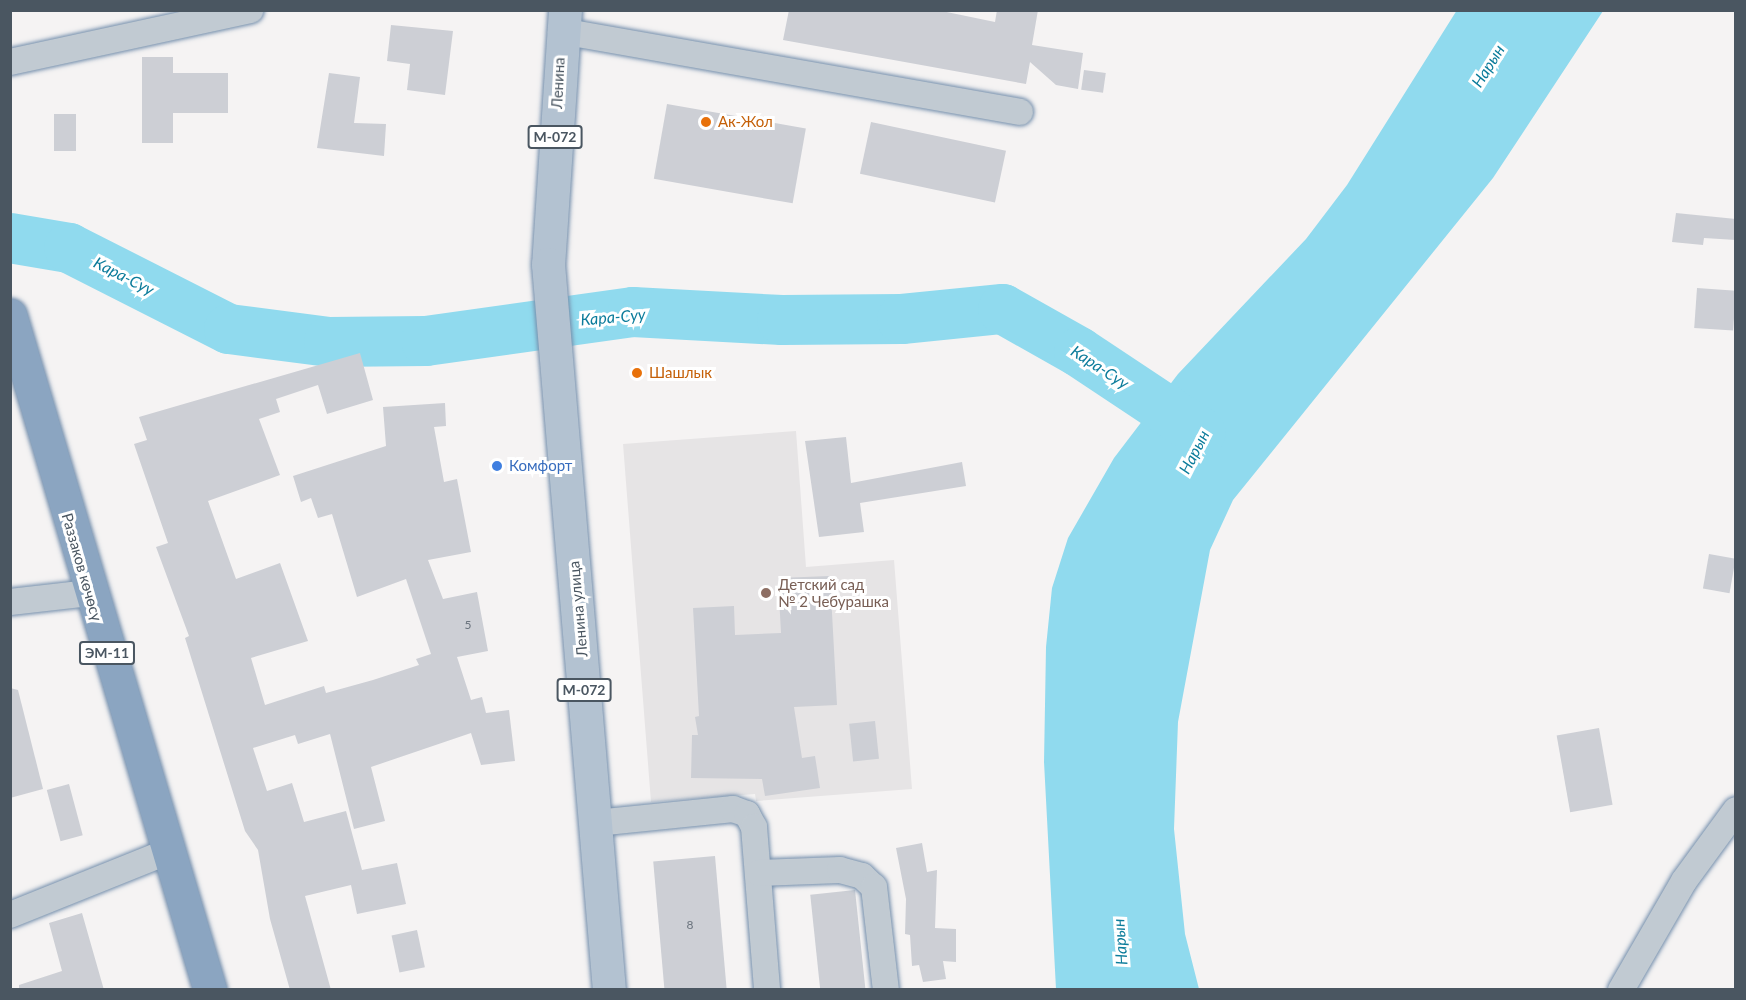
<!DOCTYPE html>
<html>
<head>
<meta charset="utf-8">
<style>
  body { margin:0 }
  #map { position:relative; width:1746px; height:1000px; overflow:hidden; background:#f5f3f3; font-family:Lato,sans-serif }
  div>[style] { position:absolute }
  .education>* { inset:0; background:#e6e4e5 }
  .water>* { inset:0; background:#90daee }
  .river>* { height:50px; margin:-25px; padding:0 25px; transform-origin:25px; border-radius:25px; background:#90daee }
  .building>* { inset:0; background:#cdcfd5; transform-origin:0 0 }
  .roads { filter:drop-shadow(0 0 2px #7690ad) drop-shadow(0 0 2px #7690ad) }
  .street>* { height:26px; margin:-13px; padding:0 13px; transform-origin:13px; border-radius:13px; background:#c1cad2 }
  .primary>* { height:33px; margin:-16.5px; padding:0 16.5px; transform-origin:16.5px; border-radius:16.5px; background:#b3c2d1 }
  .highway>* { height:33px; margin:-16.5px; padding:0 16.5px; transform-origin:16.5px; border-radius:16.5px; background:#8ba5c1 }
  .dots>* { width:16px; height:16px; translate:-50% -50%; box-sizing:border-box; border:3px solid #fff; border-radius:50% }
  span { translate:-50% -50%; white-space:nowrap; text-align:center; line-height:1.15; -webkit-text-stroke:6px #fff; paint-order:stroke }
  .number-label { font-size:12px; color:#6b747e }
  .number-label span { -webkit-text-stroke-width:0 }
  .shield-label span { padding:2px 4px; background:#fff; border:2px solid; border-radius:4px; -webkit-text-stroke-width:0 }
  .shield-label { font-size:14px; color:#4a5661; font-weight:700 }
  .street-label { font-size:15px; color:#4a5661 }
  .food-label { font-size:15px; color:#c56008 }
  .left { translate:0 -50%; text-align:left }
  .shop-label { font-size:15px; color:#366cbe }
  .education-label { font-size:15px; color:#785e54 }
  .water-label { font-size:16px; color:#0c7c9b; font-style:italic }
  .frame { position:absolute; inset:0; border:12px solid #4a5661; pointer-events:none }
</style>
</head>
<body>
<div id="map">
  <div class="education">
    <div style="clip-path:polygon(796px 431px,806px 567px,894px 560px,912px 789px,756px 801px,755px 794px,651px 802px,623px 444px)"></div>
  </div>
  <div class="water">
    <div style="clip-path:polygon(1457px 10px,1603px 11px,1493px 178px,1233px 500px,1210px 550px,1178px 722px,1174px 829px,1185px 934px,1199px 989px,1056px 989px,1044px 762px,1046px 647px,1052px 588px,1068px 538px,1114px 458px,1178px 374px,1306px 239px,1347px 185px)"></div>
  </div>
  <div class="river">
    <div style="left:10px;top:238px;width:60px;rotate:9.6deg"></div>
    <div style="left:69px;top:248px;width:179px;rotate:26.9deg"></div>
    <div style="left:229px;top:329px;width:101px;rotate:7.4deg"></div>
    <div style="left:329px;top:342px;width:97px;rotate:-0.6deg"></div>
    <div style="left:426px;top:341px;width:209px;rotate:-8deg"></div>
    <div style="left:633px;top:312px;width:149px;rotate:3.1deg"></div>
    <div style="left:782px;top:320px;width:120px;rotate:-0.5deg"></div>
    <div style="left:902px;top:319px;width:101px;rotate:-5.7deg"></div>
    <div style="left:1003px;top:309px;width:87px;rotate:29.5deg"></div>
    <div style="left:1079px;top:352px;width:146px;rotate:33.6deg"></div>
  </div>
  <div class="building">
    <div style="clip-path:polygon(789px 10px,937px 10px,995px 22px,997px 10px,1038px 10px,1032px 45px,1083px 53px,1078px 89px,1056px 85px,1030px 62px,1026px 84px,783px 40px)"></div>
    <div style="clip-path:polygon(391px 25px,453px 31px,445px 95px,407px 90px,410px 64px,387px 61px)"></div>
    <div style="clip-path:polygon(142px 57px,173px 57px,173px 73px,228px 73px,228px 113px,173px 113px,173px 143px,142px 143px)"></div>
    <div style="left:1084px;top:70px;width:22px;height:20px;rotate:8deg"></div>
    <div style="clip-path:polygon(329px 73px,360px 77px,354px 123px,386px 124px,384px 156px,317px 148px)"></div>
    <div style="left:667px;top:104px;width:141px;height:76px;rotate:10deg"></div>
    <div style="left:54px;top:114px;width:22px;height:37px"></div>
    <div style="left:871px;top:122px;width:138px;height:53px;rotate:12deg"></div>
    <div style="clip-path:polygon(1676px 213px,1736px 219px,1736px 240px,1704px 238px,1703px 245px,1672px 242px)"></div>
    <div style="left:1697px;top:288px;width:39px;height:40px;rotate:4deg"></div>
    <div style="clip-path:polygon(360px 353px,373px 400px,327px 414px,318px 385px,276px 399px,280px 412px,259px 419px,280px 475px,208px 501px,236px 579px,280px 563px,308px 641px,251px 658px,265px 705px,324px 686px,326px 693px,373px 680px,419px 665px,416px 659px,431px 654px,406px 579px,357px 597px,332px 514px,318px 518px,311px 498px,301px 502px,293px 476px,386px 446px,383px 407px,445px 403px,446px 426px,434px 427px,444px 482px,457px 479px,471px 552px,428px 560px,443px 599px,477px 592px,488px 651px,457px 657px,471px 700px,482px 697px,486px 713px,509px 710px,515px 761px,481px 765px,471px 733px,371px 767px,385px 821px,354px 829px,330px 734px,298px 744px,295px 735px,253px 748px,267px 791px,292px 783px,304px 822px,346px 811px,362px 870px,397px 863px,406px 904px,357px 914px,351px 885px,305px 896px,331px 990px,290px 990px,270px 919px,258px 850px,245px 831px,185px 638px,189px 636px,156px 547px,168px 543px,134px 444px,147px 440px,139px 417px)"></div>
    <div style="clip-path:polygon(846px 437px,851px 483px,962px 462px,966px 486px,860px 503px,864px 532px,819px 537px,805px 441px)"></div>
    <div style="left:1709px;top:554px;width:27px;height:35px;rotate:10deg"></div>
    <div style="clip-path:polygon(830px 576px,837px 705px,794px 707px,802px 758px,815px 756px,820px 788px,765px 796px,762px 779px,691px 778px,692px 735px,698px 735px,695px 717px,699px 716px,693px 608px,734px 606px,735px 635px,781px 633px,778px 578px)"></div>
    <div style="clip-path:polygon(10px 688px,18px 690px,43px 789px,10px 798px)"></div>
    <div style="left:875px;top:721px;width:38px;height:26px;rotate:84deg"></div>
    <div style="left:1599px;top:728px;width:78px;height:43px;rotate:80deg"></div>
    <div style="left:69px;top:784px;width:53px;height:23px;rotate:75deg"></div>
    <div style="clip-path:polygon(922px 843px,927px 872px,937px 870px,935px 928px,956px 929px,956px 962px,943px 961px,946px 979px,923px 982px,919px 965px,912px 966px,910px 935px,905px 934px,906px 899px,896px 848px)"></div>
    <div style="left:715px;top:856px;width:134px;height:62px;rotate:85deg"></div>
    <div style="left:855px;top:890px;width:100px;height:45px;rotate:84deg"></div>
    <div style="clip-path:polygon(82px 913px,104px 990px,19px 990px,19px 985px,62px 971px,49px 923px)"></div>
    <div style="left:417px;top:930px;width:38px;height:26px;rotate:78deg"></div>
  </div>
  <div class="roads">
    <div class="street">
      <div style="left:561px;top:31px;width:466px;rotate:10deg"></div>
      <div style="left:10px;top:62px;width:246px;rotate:-12.2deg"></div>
      <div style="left:10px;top:602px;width:80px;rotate:-6.5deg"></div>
      <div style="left:596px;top:823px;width:138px;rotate:-5.8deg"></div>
      <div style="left:733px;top:809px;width:15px;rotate:20deg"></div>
      <div style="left:747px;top:814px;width:15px;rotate:62deg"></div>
      <div style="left:754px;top:827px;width:164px;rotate:85.4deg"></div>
      <div style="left:759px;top:873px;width:81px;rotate:-2.1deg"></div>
      <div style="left:840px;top:870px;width:23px;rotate:15deg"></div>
      <div style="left:862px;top:876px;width:16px;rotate:43deg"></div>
      <div style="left:874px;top:887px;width:104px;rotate:83.4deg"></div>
      <div style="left:10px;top:915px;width:169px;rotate:-21.9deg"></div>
      <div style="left:1621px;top:990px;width:126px;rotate:-60deg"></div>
      <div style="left:1684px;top:881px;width:88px;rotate:-53.8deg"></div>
    </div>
    <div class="primary">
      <div style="left:565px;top:10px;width:255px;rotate:93.8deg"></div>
      <div style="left:548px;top:264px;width:729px;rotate:85.2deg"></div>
    </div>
    <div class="highway">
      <div style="left:10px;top:315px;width:704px;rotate:73.5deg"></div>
    </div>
  </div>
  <div class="dots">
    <div style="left:706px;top:122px;background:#e8710a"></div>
    <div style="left:637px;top:373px;background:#e8710a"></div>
    <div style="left:497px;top:466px;background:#3f7fe0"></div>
    <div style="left:766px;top:593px;background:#8d6e63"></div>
  </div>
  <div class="number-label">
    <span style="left:468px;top:625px">5</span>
    <span style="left:690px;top:925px">8</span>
  </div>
  <div class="shield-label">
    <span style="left:555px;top:137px">М-072</span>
    <span style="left:107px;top:653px">ЭМ-11</span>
    <span style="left:584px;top:690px">М-072</span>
  </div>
  <div class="street-label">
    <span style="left:558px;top:83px;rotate:-87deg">Ленина</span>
    <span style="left:82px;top:567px;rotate:74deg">Раззаков көчөсү</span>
    <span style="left:578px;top:609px;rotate:-95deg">Ленина улица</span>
  </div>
  <div class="food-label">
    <span class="left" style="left:718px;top:122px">Ак-Жол</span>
    <span class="left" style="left:649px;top:373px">Шашлык</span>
  </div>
  <div class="shop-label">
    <span class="left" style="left:509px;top:466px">Комфорт</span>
  </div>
  <div class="education-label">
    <span class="left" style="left:778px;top:593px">Детский сад<br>№ 2 Чебурашка</span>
  </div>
  <div class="water-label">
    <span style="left:1488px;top:66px;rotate:-58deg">Нарын</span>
    <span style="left:124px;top:276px;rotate:27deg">Кара-Суу</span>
    <span style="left:613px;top:317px;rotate:-5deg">Кара-Суу</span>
    <span style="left:1100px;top:367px;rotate:33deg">Кара-Суу</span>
    <span style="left:1194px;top:452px;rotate:-63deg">Нарын</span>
    <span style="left:1120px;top:942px;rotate:-94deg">Нарын</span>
  </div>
  <div class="frame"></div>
</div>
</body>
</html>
